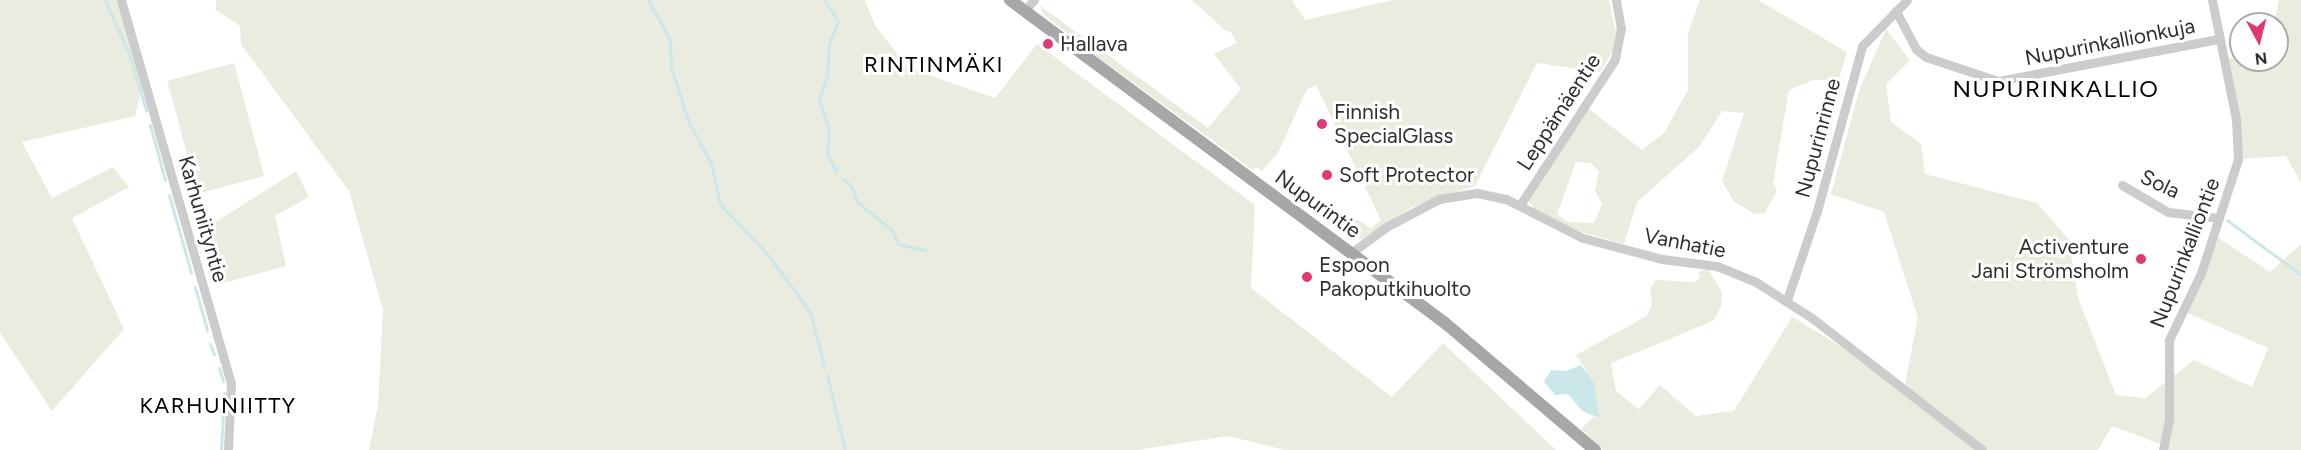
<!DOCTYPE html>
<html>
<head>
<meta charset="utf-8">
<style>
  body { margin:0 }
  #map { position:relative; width:2301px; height:450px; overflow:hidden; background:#fff; font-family:Figtree,sans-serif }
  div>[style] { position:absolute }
  .green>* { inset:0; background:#e9ecde; transform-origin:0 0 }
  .water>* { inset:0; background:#cbe7ea }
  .stream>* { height:3px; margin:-1.5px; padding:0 1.5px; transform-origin:1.5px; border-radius:1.5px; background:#cbe7ea }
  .minor>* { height:9px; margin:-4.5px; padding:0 4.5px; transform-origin:4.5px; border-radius:4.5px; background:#ccc }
  .major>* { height:12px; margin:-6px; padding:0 6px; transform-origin:6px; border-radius:6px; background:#a7a7a7 }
  .dots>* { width:16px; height:16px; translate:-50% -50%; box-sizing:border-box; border:3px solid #fff; border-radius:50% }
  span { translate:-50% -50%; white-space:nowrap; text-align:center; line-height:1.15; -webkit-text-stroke:6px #fff; paint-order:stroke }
  .street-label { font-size:21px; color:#2f2f2f }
  .poi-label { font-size:21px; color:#2f2f2f }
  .left { translate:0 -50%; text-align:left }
  .right { translate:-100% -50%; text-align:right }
  .neighbourhood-label { font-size:22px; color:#000; letter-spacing:1.5px }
  .quarter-label { font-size:24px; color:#000; letter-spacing:1.5px }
  .north { position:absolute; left:2229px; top:12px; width:60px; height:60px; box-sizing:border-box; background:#fff; border:2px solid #acacac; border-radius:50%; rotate:173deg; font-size:16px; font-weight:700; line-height:24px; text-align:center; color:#2f2f2f }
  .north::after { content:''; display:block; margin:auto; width:21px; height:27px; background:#de3975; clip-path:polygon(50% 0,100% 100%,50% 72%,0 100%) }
</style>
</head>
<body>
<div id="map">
  <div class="green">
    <div style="clip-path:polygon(0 0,117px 0,143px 85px,135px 116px,22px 142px,52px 198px,113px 167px,129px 187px,72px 218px,124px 329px,52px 411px,0 333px)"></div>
    <div style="clip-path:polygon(216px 0,865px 0,875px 25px,908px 68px,995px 98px,1037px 44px,1255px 205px,1251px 288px,1392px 397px,1443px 343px,1556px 450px,1285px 450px,1228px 436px,1137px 450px,369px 450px,378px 405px,383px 310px,349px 191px,241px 44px,240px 26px,216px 10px)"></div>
    <div style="clip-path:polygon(1192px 0,1292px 0,1305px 20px,1393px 0,1609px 0,1616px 32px,1613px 51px,1600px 72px,1537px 63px,1475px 186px,1412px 207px,1362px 240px,1337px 227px,1358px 220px,1371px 228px,1381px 220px,1316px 85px,1307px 89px,1278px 153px,1262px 171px,1256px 167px,1253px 170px,1095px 55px,1044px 15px,1039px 5px,1208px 128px,1241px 89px,1214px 54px,1237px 43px,1231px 32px,1226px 31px)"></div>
    <div style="clip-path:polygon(evenodd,1700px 0,1758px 0,1847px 52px,1839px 79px,1813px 80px,1789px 90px,1773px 183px,1777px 190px,1765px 213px,1755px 214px,1734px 202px,1722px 181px,1744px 113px,1722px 111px,1699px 147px,1637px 202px,1624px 244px,1575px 230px,1535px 211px,1527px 198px,1589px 109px,1642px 150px,1664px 133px,1688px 90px,1688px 33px,1700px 0,1576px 162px,1590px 163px,1599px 171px,1595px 191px,1602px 204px,1594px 223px,1568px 222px,1557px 214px,1576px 162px)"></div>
    <div style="clip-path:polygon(2279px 0,2301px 0,2301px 183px,2286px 156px,2238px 159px,2222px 58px,2277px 60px,2274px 24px)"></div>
    <div style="clip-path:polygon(1886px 29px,1910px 60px,1886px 84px,1891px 122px,1921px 144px,1925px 174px,2037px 203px,2069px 240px,2078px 298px,2116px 395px,2145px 398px,2194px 360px,2252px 387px,2268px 348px,2183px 311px,2214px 235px,2270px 272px,2301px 244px,2301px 450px,2163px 450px,2163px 445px,2112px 426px,2098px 450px,1603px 450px,1581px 429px,1593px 417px,1598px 418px,1585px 368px,1576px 355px,1647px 316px,1652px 304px,1650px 289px,1656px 280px,1695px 282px,1700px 277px,1698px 272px,1708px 269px,1722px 292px,1721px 307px,1713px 321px,1611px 363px,1616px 391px,1639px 409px,1660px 385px,1696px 416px,1734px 411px,1792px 317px,1850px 352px,1903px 394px,1918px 318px,1884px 212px,1831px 194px,1859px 91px)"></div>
    <div style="left:234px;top:63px;width:117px;height:69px;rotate:75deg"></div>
    <div style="clip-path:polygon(296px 171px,309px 197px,275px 216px,286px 266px,216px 285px,200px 232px)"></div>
  </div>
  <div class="water">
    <div style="clip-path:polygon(1581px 365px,1594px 383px,1599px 418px,1582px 411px,1568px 394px,1555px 395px,1544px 382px,1551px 370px,1566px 371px)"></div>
  </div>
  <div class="stream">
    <div style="left:105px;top:0;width:59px;rotate:66deg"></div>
    <div style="left:129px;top:54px;width:59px;rotate:73.1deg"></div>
    <div style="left:648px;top:0;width:45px;rotate:60.6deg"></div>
    <div style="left:670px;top:39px;width:28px;rotate:88deg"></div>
    <div style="left:671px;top:67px;width:59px;rotate:72.2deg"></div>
    <div style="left:689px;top:123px;width:46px;rotate:61.2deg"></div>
    <div style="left:711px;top:163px;width:42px;rotate:77.6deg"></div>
    <div style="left:720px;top:204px;width:71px;rotate:46.7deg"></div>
    <div style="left:769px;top:256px;width:69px;rotate:53.8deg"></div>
    <div style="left:810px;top:312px;width:56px;rotate:75.5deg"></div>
    <div style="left:824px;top:0;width:25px;rotate:56deg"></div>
    <div style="left:838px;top:21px;width:24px;rotate:112deg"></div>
    <div style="left:829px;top:43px;width:33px;rotate:93deg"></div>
    <div style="left:827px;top:76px;width:24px;rotate:109deg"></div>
    <div style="left:819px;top:99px;width:32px;rotate:72deg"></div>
    <div style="left:829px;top:129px;width:23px;rotate:95deg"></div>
    <div style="left:827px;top:152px;width:22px;rotate:66deg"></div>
    <div style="left:150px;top:125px;width:57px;rotate:74.7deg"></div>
    <div style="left:844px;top:179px;width:11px;rotate:45deg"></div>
    <div style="left:852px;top:187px;width:16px;rotate:72deg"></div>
    <div style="left:857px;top:202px;width:45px;rotate:38.7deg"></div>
    <div style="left:892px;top:230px;width:15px;rotate:67deg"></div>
    <div style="left:898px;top:244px;width:28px;rotate:13deg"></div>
    <div style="left:169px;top:195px;width:81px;rotate:74.2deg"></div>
    <div style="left:2227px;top:220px;width:92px;rotate:36.6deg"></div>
    <div style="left:195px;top:287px;width:45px;rotate:74.4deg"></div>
    <div style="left:210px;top:344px;width:11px;rotate:68deg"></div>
    <div style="left:219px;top:368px;width:14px;rotate:73deg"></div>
    <div style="left:827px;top:375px;width:77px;rotate:76.5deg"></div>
    <div style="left:221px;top:450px;width:57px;rotate:-87deg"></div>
  </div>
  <div class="minor">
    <div style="left:121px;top:0;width:398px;rotate:74deg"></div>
    <div style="left:231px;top:383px;width:67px;rotate:92.6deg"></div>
    <div style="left:1024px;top:11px;width:15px;rotate:-48deg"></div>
    <div style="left:1896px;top:11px;width:43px;rotate:62.2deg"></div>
    <div style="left:1916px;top:49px;width:13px;rotate:39deg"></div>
    <div style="left:1926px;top:57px;width:76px;rotate:18.4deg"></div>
    <div style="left:1998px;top:81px;width:224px;rotate:-10.8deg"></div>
    <div style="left:2122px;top:185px;width:53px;rotate:30.4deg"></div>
    <div style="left:2168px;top:212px;width:51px;rotate:6.7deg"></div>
    <div style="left:1520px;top:205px;width:174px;rotate:-56.9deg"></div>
    <div style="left:1615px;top:59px;width:31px;rotate:-79deg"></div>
    <div style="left:1621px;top:29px;width:29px;rotate:-100deg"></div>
    <div style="left:1351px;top:253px;width:44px;rotate:-36.6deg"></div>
    <div style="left:1386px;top:227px;width:60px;rotate:-27.8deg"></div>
    <div style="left:1439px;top:199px;width:38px;rotate:-9deg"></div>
    <div style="left:1477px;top:193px;width:30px;rotate:12deg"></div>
    <div style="left:1506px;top:199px;width:86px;rotate:26.9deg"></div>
    <div style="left:1583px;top:238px;width:82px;rotate:14.9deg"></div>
    <div style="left:1662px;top:259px;width:55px;rotate:7.3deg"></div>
    <div style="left:1717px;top:266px;width:42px;rotate:22.3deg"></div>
    <div style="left:1756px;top:282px;width:67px;rotate:32.7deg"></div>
    <div style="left:1812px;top:318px;width:215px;rotate:37.8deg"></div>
    <div style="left:1787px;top:300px;width:94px;rotate:-71.4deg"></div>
    <div style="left:1817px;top:211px;width:171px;rotate:-74.7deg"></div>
    <div style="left:1862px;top:46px;width:64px;rotate:-45.6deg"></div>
    <div style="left:2163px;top:450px;width:33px;rotate:-79deg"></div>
    <div style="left:2169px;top:418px;width:78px;rotate:-90deg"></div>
    <div style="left:2169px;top:340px;width:74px;rotate:-64.5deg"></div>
    <div style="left:2201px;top:273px;width:120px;rotate:-72deg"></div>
    <div style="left:2238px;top:159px;width:40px;rotate:-92.9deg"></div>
    <div style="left:2236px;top:119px;width:121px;rotate:-101.4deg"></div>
  </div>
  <div class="major">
    <div style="left:1010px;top:0;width:542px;rotate:36.59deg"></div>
    <div style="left:1445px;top:323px;width:197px;rotate:40.3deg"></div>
  </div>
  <div class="dots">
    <div style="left:1048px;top:44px;background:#de3975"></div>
    <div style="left:1322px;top:124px;background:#de3975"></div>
    <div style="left:1327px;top:175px;background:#de3975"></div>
    <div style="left:2141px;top:259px;background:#de3975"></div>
    <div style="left:1307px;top:277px;background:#de3975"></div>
  </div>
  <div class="street-label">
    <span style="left:2110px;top:42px;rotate:-11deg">Nupurinkallionkuja</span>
    <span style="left:1559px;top:112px;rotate:-57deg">Leppämäentie</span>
    <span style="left:1818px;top:138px;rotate:-75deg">Nupurinrinne</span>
    <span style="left:2160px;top:184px;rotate:25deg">Sola</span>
    <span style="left:1318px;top:204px;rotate:36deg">Nupurintie</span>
    <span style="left:203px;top:219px;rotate:74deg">Karhuniityntie</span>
    <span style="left:1685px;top:243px;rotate:11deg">Vanhatie</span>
    <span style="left:2185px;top:253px;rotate:-69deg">Nupurinkalliontie</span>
  </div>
  <div class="poi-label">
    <span class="left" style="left:1060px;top:44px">Hallava</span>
    <span class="left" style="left:1334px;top:124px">Finnish<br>SpecialGlass</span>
    <span class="left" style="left:1339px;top:175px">Soft Protector</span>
    <span class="right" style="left:2129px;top:259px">Activenture<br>Jani Strömsholm</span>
    <span class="left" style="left:1319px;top:277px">Espoon<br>Pakoputkihuolto</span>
  </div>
  <div class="neighbourhood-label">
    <span style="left:934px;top:65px">RINTINMÄKI</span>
    <span style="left:218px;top:406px">KARHUNIITTY</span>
  </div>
  <div class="quarter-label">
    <span style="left:2056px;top:89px">NUPURINKALLIO</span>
  </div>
  <div class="north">N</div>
</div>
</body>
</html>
